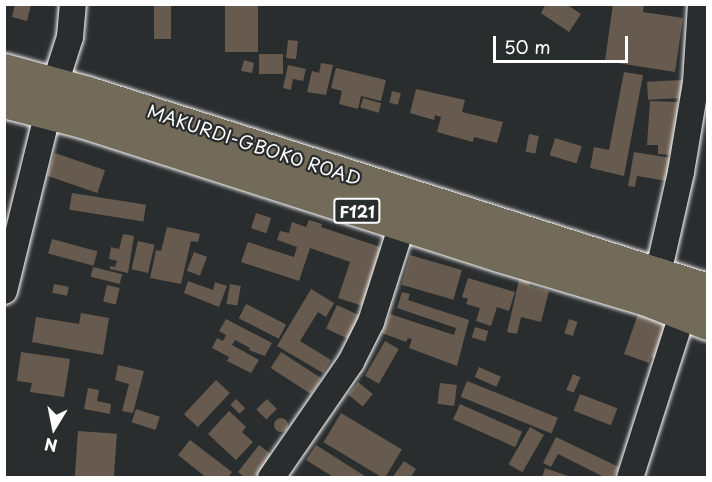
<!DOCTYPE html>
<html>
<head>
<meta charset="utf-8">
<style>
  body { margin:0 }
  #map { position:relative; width:712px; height:482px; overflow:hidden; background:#2a2d2e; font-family:"Playpen Sans",sans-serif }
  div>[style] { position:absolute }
  .building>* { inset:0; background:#675a4e; transform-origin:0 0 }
  .round { border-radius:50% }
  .roads { filter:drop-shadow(0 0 2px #fff) drop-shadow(0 0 2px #fff) }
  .minor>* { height:26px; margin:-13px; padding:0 13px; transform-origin:13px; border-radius:13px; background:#2a2d2e }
  .major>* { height:32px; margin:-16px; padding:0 16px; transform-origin:16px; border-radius:16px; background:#736b5a }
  span { translate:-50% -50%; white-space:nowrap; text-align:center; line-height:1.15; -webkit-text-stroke:4.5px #2a2d2e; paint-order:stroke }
  .shield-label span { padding:2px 4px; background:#2a2d2e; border:2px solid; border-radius:4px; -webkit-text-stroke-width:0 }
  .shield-label { font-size:16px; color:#fff; font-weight:700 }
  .street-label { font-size:18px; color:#fff }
  .frame { position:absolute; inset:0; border:6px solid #fff; pointer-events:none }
  .north { position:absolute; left:24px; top:398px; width:60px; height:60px; -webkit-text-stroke:4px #2a2d2e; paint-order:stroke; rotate:190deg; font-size:16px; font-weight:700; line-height:24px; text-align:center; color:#fff }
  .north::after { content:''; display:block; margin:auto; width:21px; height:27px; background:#fff; clip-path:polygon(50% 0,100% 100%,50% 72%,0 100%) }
  .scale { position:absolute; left:493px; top:36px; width:135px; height:27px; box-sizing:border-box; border:3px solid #fff; border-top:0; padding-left:8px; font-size:18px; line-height:21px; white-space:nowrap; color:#fff; -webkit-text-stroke:4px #2a2d2e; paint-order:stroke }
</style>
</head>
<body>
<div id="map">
  <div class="building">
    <div style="clip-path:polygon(15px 4px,31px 5px,27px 21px,12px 17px)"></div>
    <div style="left:154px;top:4px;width:17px;height:35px"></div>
    <div style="left:225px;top:4px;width:33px;height:48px"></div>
    <div style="clip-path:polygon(546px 4px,566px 4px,581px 14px,569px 32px,541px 13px)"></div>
    <div style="clip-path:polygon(613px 4px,644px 4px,643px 12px,683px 18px,675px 72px,605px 61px)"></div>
    <div style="left:288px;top:40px;width:10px;height:18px;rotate:6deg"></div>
    <div style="left:259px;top:54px;width:24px;height:20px"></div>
    <div style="clip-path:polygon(244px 60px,254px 63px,252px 73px,241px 71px)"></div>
    <div style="clip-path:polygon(321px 63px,333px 65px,326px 95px,307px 92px,312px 71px,319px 73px)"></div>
    <div style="clip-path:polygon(288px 65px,306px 69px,303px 81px,293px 79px,291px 90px,283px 88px)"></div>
    <div style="clip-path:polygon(336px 68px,386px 80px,381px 101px,361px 96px,358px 109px,339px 104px,342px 91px,331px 88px)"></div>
    <div style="clip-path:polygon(624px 72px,643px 75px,624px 176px,590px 168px,594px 147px,609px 150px)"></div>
    <div style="left:682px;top:80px;width:18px;height:35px;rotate:87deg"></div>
    <div style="clip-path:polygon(416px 89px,465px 100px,462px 112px,503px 122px,497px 143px,474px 137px,473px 142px,437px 132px,441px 117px,435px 115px,434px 120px,410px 113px)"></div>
    <div style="left:392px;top:91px;width:9px;height:12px;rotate:13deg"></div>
    <div style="left:363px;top:98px;width:19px;height:10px;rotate:16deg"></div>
    <div style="clip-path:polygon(650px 101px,678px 102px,674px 155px,658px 154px,658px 145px,647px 145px)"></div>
    <div style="left:529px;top:134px;width:10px;height:18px;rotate:11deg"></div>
    <div style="left:555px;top:138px;width:28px;height:18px;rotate:17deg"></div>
    <div style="clip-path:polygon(634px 152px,671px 158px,667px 181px,637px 176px,635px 187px,628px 186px)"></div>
    <div style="left:55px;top:153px;width:53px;height:24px;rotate:19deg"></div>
    <div style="left:72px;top:193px;width:75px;height:17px;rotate:9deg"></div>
    <div style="left:256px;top:213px;width:16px;height:16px;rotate:18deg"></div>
    <div style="clip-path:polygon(309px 220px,322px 224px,321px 227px,389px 250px,369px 308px,338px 298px,350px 262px,310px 248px,299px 281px,241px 262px,248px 242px,294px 257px,297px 247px,277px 240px,280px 231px,289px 233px,292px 222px,306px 227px)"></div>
    <div style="clip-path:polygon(167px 227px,200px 234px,198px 242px,191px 241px,181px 284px,150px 278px,156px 250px,161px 251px)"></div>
    <div style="clip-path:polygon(123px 234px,134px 236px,128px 273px,110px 269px,110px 266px,115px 267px,117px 261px,109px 259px,111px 247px,119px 249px)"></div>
    <div style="left:52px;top:239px;width:47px;height:15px;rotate:15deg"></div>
    <div style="left:138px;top:241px;width:17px;height:29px;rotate:13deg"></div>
    <div style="left:194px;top:252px;width:14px;height:20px;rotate:21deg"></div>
    <div style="left:410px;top:255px;width:54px;height:31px;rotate:16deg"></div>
    <div style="left:93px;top:267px;width:30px;height:10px;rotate:14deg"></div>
    <div style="clip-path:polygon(520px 276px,531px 279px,529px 286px,549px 291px,541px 322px,521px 317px,517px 334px,507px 332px)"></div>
    <div style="clip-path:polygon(468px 278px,515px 292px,509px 311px,497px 307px,491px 326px,476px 321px,480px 308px,466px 304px,468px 299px,462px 297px)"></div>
    <div style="clip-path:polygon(188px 281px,213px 290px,215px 282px,227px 286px,219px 307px,184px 293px)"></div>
    <div style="left:54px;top:284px;width:15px;height:9px;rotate:11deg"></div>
    <div style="left:230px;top:284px;width:11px;height:20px;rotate:10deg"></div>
    <div style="left:107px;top:285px;width:13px;height:17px;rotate:13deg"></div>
    <div style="clip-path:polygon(311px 289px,334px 303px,326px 317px,318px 312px,300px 341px,331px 360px,323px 373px,277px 346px)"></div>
    <div style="clip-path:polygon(402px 292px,410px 294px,408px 300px,469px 320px,457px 366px,409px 348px,412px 339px,408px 338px,406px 342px,382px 333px,390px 314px,454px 335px,456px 328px,397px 308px)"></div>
    <div style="left:246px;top:304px;width:45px;height:16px;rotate:27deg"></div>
    <div style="left:337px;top:305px;width:31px;height:26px;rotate:25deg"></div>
    <div style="clip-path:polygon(81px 313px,109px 318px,103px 355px,32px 342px,36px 317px,79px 324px)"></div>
    <div style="clip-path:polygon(638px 314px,670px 326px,658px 360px,651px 357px,649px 363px,624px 354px)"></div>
    <div style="clip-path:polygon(226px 319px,272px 343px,265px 356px,249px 350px,250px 348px,235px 340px,232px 345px,259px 360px,251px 373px,227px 361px,229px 357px,212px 348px,217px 338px,223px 341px,226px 335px,219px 331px)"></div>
    <div style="left:569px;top:319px;width:9px;height:15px;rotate:18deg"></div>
    <div style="left:475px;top:327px;width:14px;height:11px;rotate:17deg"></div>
    <div style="left:385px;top:341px;width:16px;height:40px;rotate:30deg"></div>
    <div style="clip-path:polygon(21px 352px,70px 359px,64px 397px,30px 392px,32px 383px,17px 381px)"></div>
    <div style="left:281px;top:352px;width:48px;height:19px;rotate:33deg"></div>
    <div style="clip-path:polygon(118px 365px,144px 371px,133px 413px,122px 411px,129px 384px,115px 380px)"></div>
    <div style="left:479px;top:367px;width:24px;height:11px;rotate:24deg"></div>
    <div style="left:573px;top:374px;width:8px;height:17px;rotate:23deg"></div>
    <div style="left:216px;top:380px;width:19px;height:47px;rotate:43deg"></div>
    <div style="left:467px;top:381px;width:98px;height:17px;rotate:22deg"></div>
    <div style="left:358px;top:382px;width:19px;height:16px;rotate:39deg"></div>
    <div style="left:440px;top:383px;width:17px;height:21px;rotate:7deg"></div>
    <div style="clip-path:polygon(88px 388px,99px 390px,97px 401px,111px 404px,110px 414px,84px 409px)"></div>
    <div style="left:580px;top:394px;width:40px;height:18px;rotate:21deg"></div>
    <div style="left:236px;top:399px;width:13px;height:8px;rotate:45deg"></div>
    <div style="left:267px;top:399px;width:14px;height:15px;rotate:45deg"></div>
    <div style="left:460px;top:404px;width:68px;height:17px;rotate:24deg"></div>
    <div style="left:136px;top:409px;width:25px;height:14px;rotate:18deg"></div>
    <div style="clip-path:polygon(229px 411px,246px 427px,242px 432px,253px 442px,236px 460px,208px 434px)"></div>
    <div style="left:341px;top:413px;width:71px;height:34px;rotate:31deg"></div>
    <div class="round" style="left:274px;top:418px;width:14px;height:14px"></div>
    <div style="left:530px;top:427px;width:16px;height:43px;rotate:30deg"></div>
    <div style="left:78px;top:431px;width:39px;height:47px;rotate:4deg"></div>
    <div style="clip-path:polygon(556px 437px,619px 467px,613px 478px,606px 478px,558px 454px,551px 467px,543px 463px)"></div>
    <div style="clip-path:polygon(190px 440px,232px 472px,228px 478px,207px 478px,178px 455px)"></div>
    <div style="clip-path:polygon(259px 445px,272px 455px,255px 478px,245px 478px,238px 472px)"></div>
    <div style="clip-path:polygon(316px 445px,368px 478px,335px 478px,306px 460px)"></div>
    <div style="clip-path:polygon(404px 461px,416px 469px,410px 478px,392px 478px)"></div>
    <div style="clip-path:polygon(545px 468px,571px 477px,571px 478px,542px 478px)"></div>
  </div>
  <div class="roads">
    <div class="minor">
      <div style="left:658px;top:274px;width:105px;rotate:-77.3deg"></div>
      <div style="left:681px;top:172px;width:91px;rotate:-80.5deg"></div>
      <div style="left:696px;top:82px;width:78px;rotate:-86.3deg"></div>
      <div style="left:4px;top:291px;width:213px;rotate:-76.2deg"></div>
      <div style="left:55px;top:84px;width:49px;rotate:-72.3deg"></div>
      <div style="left:70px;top:37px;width:33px;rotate:-85deg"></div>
      <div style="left:271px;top:478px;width:141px;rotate:-55.4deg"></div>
      <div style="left:351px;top:362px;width:45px;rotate:-63.4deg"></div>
      <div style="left:371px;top:322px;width:102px;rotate:-72.3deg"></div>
      <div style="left:630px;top:478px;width:171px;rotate:-72.3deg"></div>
    </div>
    <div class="major">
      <div style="left:4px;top:70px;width:87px;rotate:15.3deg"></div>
      <div style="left:88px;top:93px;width:651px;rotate:17.63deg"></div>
      <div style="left:4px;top:102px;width:81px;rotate:14.4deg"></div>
      <div style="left:82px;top:122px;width:438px;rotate:17.8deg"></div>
      <div style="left:499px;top:256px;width:154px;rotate:16.6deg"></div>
      <div style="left:647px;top:300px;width:66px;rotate:21.5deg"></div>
    </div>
  </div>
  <div class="shield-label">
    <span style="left:357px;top:211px">F121</span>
  </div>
  <div class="street-label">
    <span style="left:254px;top:145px;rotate:18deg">MAKURDI-GBOKO ROAD</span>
  </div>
  <div class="frame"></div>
  <div class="north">N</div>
  <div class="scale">50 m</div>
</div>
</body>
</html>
